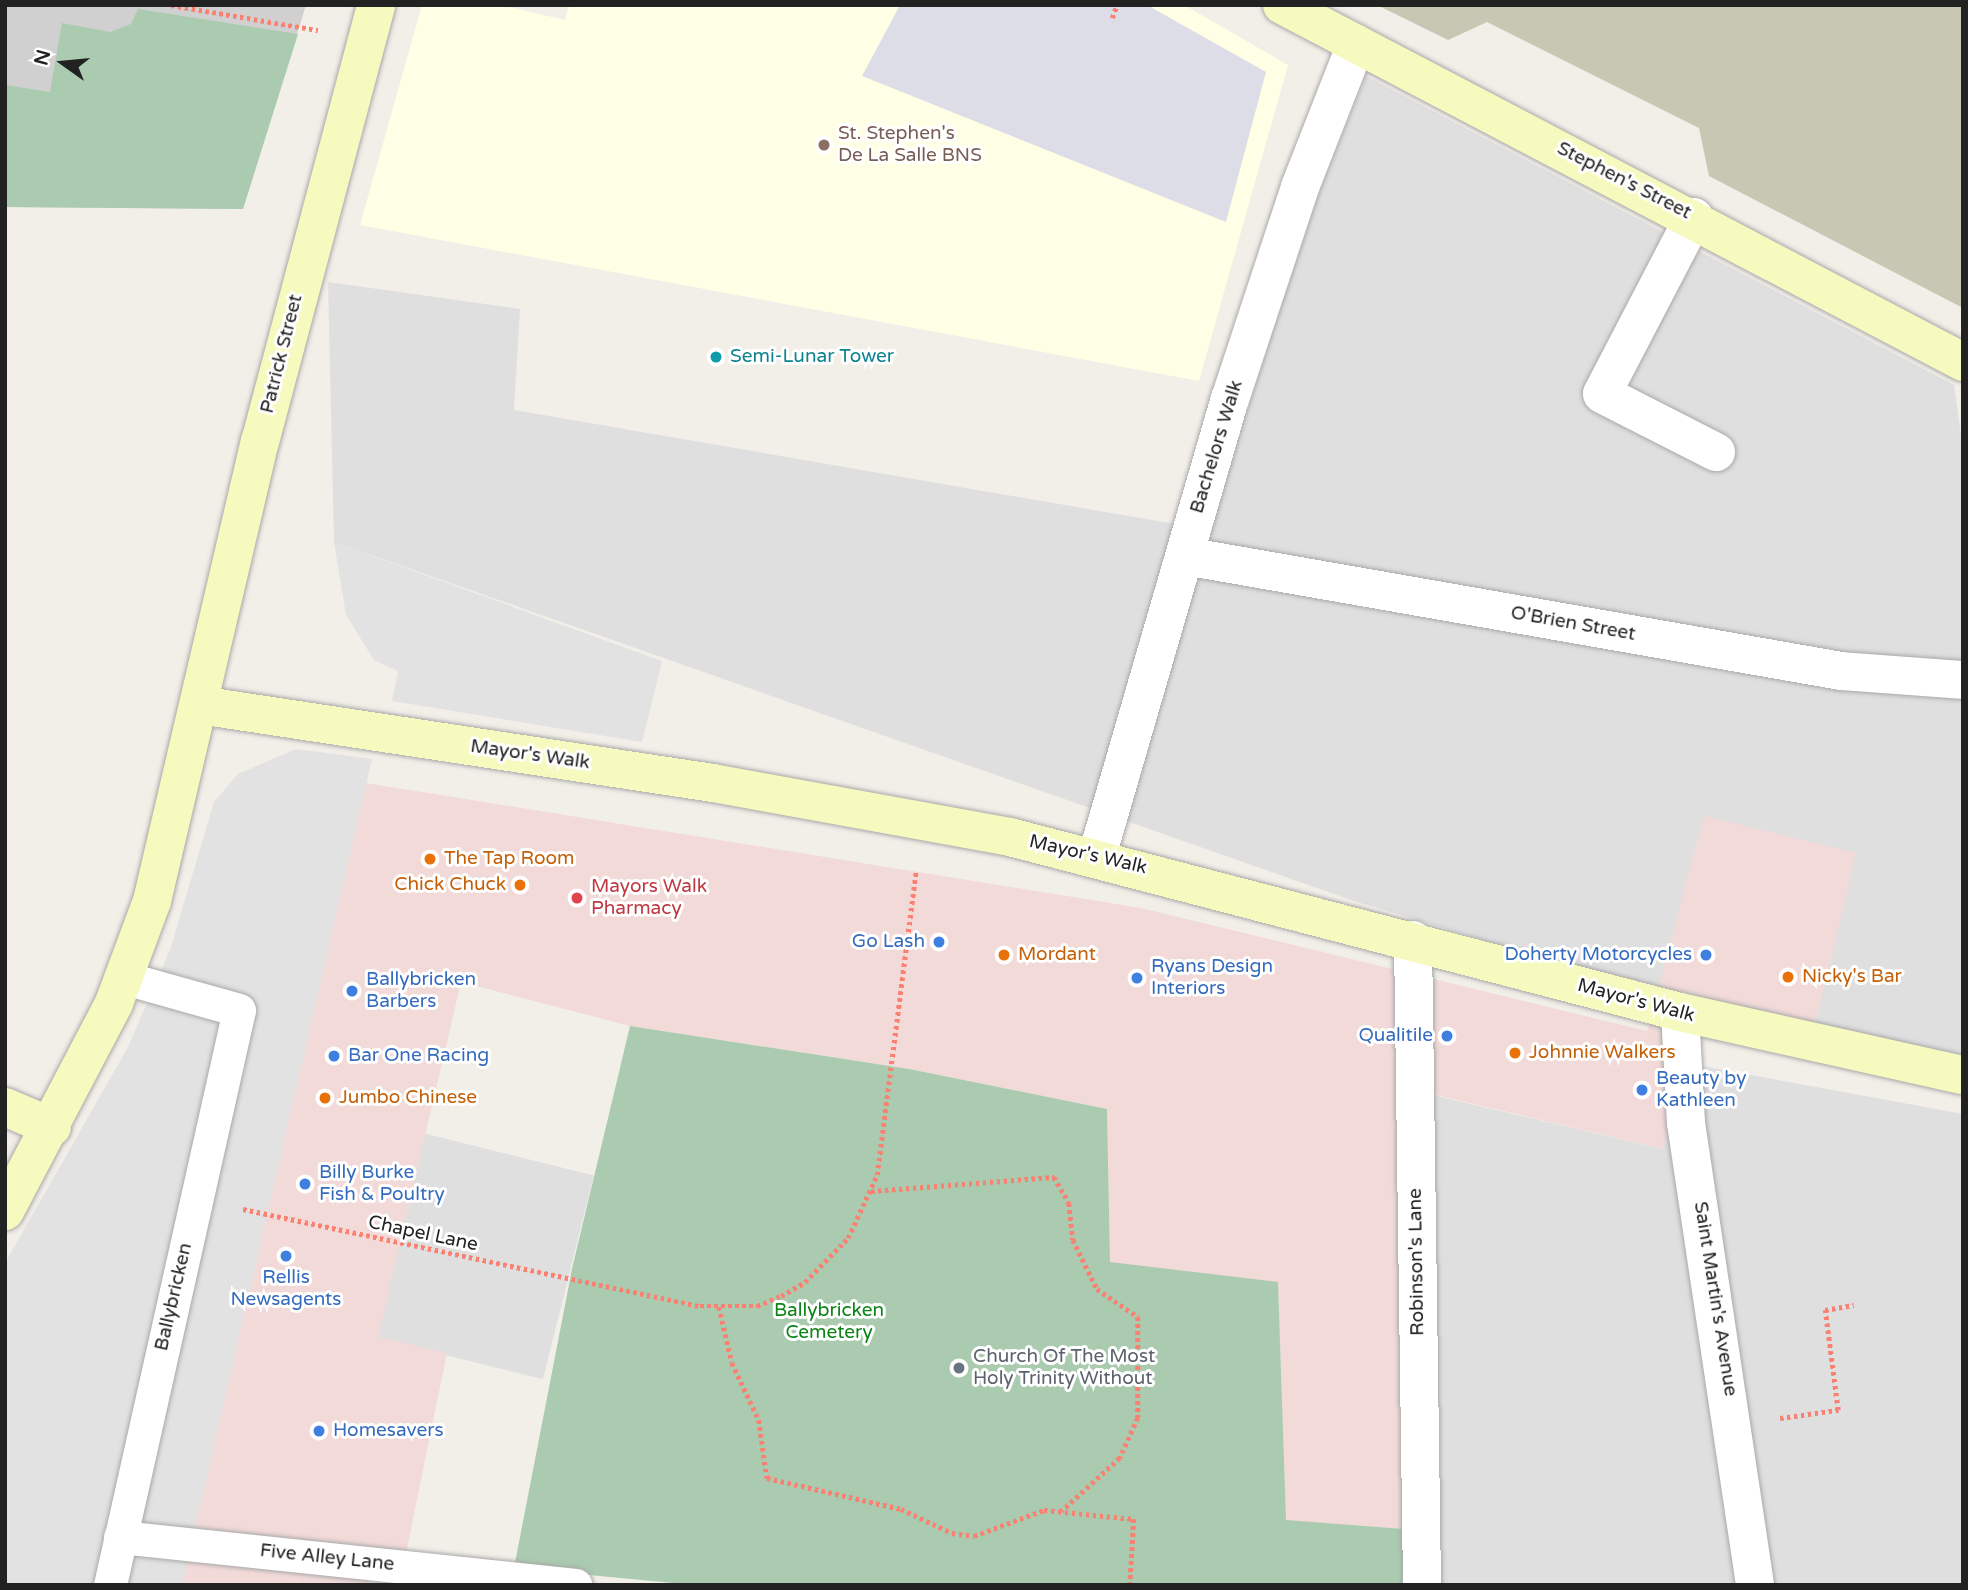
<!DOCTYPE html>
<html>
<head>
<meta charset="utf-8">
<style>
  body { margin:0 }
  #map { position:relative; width:1968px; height:1590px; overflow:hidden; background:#f2efe9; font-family:"Varela Round",sans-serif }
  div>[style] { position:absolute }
  .residential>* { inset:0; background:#e0dfdf; transform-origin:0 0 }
  .commercial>* { inset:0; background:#f2dad9 }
  .education>* { inset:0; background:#ffffe5 }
  .religious>* { inset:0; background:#d0d0d0 }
  .construction>* { inset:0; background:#c7c7b4 }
  .cemetery>* { inset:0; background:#aacbaf }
  .parking>* { inset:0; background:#e2e2e2 }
  .plaza>* { inset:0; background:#dddde8 }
  .path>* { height:4.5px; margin-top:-2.25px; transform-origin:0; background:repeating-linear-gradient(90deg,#fa8072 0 3.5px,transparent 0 7px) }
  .roads { filter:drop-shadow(0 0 2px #a9a9a9) drop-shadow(0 0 2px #a9a9a9) }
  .lane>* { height:33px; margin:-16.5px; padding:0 16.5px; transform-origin:16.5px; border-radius:16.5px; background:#fff }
  .street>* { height:38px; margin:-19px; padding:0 19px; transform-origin:19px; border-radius:19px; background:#fff }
  .secondary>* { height:38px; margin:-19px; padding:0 19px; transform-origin:19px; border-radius:19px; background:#f7fabf }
  .dots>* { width:19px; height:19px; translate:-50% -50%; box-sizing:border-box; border:4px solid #fff; border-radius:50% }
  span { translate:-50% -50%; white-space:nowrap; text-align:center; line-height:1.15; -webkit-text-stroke:6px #fff; paint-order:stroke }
  .education-label { font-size:19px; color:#785e54 }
  .left { translate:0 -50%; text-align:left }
  .street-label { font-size:19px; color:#222 }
  .culture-label { font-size:19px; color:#0d838f }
  .food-label { font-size:19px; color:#c56008 }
  .right { translate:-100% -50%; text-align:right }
  .health-label { font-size:19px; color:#be3a42 }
  .shop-label { font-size:19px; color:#366cbe }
  .park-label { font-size:19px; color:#0c8416 }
  .worship-label { font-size:19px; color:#5b616d }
  .frame { position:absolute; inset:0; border:7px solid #222; pointer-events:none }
  .north { position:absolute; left:28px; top:28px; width:70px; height:70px; -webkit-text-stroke:5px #fff; paint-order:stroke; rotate:285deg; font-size:19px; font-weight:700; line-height:28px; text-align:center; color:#222 }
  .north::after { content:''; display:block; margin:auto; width:24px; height:32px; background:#222; clip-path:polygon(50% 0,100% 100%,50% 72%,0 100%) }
</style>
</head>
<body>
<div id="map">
  <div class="residential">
    <div style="clip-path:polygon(1366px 76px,1954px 385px,1963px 450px,1963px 1054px,1813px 1032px,1855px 853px,1658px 992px,1354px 901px,334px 542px,328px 282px,520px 309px,514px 410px,1210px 530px,1304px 230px)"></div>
    <div style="clip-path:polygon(1680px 1062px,1963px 1114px,1963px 1585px,1432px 1585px,1424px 1093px,1663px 1149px)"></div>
    <div style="left:423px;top:1133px;width:176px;height:210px;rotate:14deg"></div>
  </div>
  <div class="commercial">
    <div style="clip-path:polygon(354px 781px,1141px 908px,1647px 1031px,1704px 816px,1856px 853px,1813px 1032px,1691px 1001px,1664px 1149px,1406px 1088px,1404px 1529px,1286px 1521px,1278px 1283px,1110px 1263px,1107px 1109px,909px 1069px,630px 1026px,461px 982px,378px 1337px,447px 1353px,405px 1558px,375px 1553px,371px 1585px,170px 1585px)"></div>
  </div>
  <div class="education">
    <div style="clip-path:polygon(422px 5px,501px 5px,565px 20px,569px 5px,1184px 5px,1288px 65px,1199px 381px,360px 225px)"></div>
  </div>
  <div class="religious">
    <div style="clip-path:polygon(5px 5px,306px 5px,243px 209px,5px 207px)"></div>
  </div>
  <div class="construction">
    <div style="clip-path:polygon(1377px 5px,1963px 5px,1963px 308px,1709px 176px,1699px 128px,1487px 22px,1448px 40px)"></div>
  </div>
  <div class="cemetery">
    <div style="clip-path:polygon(138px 9px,298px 34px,243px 209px,5px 207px,5px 85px,50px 92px,62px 23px,110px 32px,131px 24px)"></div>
    <div style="clip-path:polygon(630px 1026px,909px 1069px,1107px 1109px,1110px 1262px,1278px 1282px,1286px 1520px,1404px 1529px,1406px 1585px,695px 1585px,514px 1568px,572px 1269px)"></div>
  </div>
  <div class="parking">
    <div style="clip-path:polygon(334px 542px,662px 661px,642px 742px,392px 701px,398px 671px,374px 660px,346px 615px)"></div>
    <div style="clip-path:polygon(296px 749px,372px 759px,182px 1585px,5px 1585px,5px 1263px,128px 1047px,170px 950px,214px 802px,238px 774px)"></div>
  </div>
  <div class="plaza">
    <div style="clip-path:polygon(900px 5px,1147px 5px,1266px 72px,1226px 222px,862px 76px)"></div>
  </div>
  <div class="path">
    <div style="left:171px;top:5px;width:149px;rotate:9.7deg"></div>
    <div style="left:1112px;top:18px;width:14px;rotate:-69deg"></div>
    <div style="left:871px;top:1191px;width:184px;rotate:-4.4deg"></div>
    <div style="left:1054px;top:1177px;width:30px;rotate:60deg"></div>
    <div style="left:1069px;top:1203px;width:37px;rotate:84deg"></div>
    <div style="left:1073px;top:1240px;width:55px;rotate:63.9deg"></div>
    <div style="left:1097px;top:1289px;width:50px;rotate:34.3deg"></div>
    <div style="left:1138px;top:1317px;width:101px;rotate:90deg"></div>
    <div style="left:1138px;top:1418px;width:44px;rotate:114.2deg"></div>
    <div style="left:1120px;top:1458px;width:79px;rotate:137.6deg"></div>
    <div style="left:243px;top:1209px;width:467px;rotate:12deg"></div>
    <div style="left:700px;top:1306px;width:57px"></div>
    <div style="left:757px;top:1306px;width:26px;rotate:-23deg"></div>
    <div style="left:781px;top:1296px;width:28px;rotate:-30deg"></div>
    <div style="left:805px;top:1282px;width:62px;rotate:-45.7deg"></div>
    <div style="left:848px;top:1238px;width:69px;rotate:-65.3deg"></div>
    <div style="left:877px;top:1175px;width:307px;rotate:-82.7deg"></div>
    <div style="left:719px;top:1307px;width:57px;rotate:76.9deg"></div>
    <div style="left:732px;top:1363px;width:63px;rotate:64.7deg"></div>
    <div style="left:759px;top:1420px;width:59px;rotate:82.1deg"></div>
    <div style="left:767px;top:1478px;width:138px;rotate:13deg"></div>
    <div style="left:901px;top:1509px;width:56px;rotate:25.2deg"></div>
    <div style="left:952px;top:1533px;width:22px;rotate:8deg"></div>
    <div style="left:974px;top:1536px;width:75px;rotate:-20.4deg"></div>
    <div style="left:1044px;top:1510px;width:90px;rotate:5.7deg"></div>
    <div style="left:1134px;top:1519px;width:66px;rotate:93.5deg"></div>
    <div style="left:1780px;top:1418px;width:59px;rotate:-7.9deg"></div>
    <div style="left:1838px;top:1410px;width:101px;rotate:-97.4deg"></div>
    <div style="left:1825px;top:1310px;width:29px;rotate:-10deg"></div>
  </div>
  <div class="roads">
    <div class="lane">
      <div style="left:120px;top:1537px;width:458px;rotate:6deg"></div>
      <div style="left:110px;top:1585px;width:589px;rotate:-77.36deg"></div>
      <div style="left:239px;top:1010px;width:118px;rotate:-164.3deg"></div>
    </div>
    <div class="street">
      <div style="left:1694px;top:217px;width:199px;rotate:117.5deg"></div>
      <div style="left:1602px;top:394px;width:128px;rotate:27deg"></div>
      <div style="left:1185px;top:556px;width:666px;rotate:9.94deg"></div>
      <div style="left:1841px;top:671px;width:122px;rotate:4.2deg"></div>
      <div style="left:1097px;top:856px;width:476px;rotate:-73.8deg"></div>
      <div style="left:1230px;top:399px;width:223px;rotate:-71.7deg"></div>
      <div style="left:1300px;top:187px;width:154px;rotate:-68.6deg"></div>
      <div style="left:1413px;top:940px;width:645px;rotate:89.2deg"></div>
      <div style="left:1680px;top:1012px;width:111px;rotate:86.9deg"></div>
      <div style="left:1686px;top:1123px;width:467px;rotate:81.5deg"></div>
    </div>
    <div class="secondary">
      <div style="left:1282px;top:5px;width:769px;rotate:27.66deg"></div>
      <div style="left:199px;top:705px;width:520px;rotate:8.63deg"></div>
      <div style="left:713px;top:783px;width:302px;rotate:10.3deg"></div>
      <div style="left:1010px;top:837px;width:692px;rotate:14.64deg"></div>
      <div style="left:1680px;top:1012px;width:290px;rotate:12.6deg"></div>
      <div style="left:5px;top:1107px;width:51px;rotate:23.1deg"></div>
      <div style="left:5px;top:1211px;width:235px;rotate:-62.3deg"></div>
      <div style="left:114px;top:1003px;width:109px;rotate:-69.6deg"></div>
      <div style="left:152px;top:901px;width:472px;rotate:-76.8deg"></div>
      <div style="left:260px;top:442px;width:452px;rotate:-75.1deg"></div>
    </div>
  </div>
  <div class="dots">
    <div style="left:824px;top:145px;background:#8d6e63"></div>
    <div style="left:716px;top:357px;background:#0f9aa8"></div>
    <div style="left:430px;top:859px;background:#e8710a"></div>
    <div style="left:520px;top:885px;background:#e8710a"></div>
    <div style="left:577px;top:898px;background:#e0444e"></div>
    <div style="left:939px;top:942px;background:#3f7fe0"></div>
    <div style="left:1004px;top:955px;background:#e8710a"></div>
    <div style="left:1706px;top:955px;background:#3f7fe0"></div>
    <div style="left:1788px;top:977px;background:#e8710a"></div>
    <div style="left:1137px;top:978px;background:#3f7fe0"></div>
    <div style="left:352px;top:991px;background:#3f7fe0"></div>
    <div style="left:1447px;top:1036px;background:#3f7fe0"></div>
    <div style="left:1515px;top:1053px;background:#e8710a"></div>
    <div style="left:334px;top:1056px;background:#3f7fe0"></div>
    <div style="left:1642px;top:1090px;background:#3f7fe0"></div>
    <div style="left:325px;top:1098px;background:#e8710a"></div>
    <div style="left:305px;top:1184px;background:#3f7fe0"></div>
    <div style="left:286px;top:1256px;background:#3f7fe0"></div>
    <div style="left:959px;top:1368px;background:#6b7280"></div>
    <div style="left:319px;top:1431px;background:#3f7fe0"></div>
  </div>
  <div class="education-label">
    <span class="left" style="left:838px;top:145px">St. Stephen's<br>De La Salle BNS</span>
  </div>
  <div class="street-label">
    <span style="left:1624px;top:181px;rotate:27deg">Stephen's Street</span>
    <span style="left:282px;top:354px;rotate:-76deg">Patrick Street</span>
    <span style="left:1217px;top:447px;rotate:-73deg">Bachelors Walk</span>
    <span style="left:1573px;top:624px;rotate:10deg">O'Brien Street</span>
    <span style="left:530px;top:755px;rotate:8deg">Mayor's Walk</span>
    <span style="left:1088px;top:855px;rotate:13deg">Mayor's Walk</span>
    <span style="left:1636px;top:1001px;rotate:15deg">Mayor's Walk</span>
    <span style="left:423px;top:1234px;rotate:12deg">Chapel Lane</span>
    <span style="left:1417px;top:1262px;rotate:-91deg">Robinson's Lane</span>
    <span style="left:174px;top:1297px;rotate:-77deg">Ballybricken</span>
    <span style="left:1715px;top:1299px;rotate:81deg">Saint Martin's Avenue</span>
    <span style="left:327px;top:1558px;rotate:6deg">Five Alley Lane</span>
  </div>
  <div class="culture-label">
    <span class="left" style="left:730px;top:357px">Semi-Lunar Tower</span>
  </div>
  <div class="food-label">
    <span class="left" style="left:444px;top:859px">The Tap Room</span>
    <span class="right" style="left:506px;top:885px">Chick Chuck</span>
    <span class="left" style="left:1018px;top:955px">Mordant</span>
    <span class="left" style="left:1802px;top:977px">Nicky's Bar</span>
    <span class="left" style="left:1529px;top:1053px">Johnnie Walkers</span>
    <span class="left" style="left:339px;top:1098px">Jumbo Chinese</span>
  </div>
  <div class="health-label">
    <span class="left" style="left:591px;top:898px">Mayors Walk<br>Pharmacy</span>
  </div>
  <div class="shop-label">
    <span class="right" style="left:925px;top:942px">Go Lash</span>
    <span class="right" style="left:1692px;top:955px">Doherty Motorcycles</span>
    <span class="left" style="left:1151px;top:978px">Ryans Design<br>Interiors</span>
    <span class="left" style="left:366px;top:991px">Ballybricken<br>Barbers</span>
    <span class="right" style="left:1433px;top:1036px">Qualitile</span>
    <span class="left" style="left:348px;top:1056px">Bar One Racing</span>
    <span class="left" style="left:1656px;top:1090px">Beauty by<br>Kathleen</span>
    <span class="left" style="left:319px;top:1184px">Billy Burke<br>Fish &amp; Poultry</span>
    <span style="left:286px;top:1289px">Rellis<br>Newsagents</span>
    <span class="left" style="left:333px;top:1431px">Homesavers</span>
  </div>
  <div class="park-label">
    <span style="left:829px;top:1322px">Ballybricken<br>Cemetery</span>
  </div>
  <div class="worship-label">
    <span class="left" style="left:973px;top:1368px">Church Of The Most<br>Holy Trinity Without</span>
  </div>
  <div class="frame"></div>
  <div class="north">N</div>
</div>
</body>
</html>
